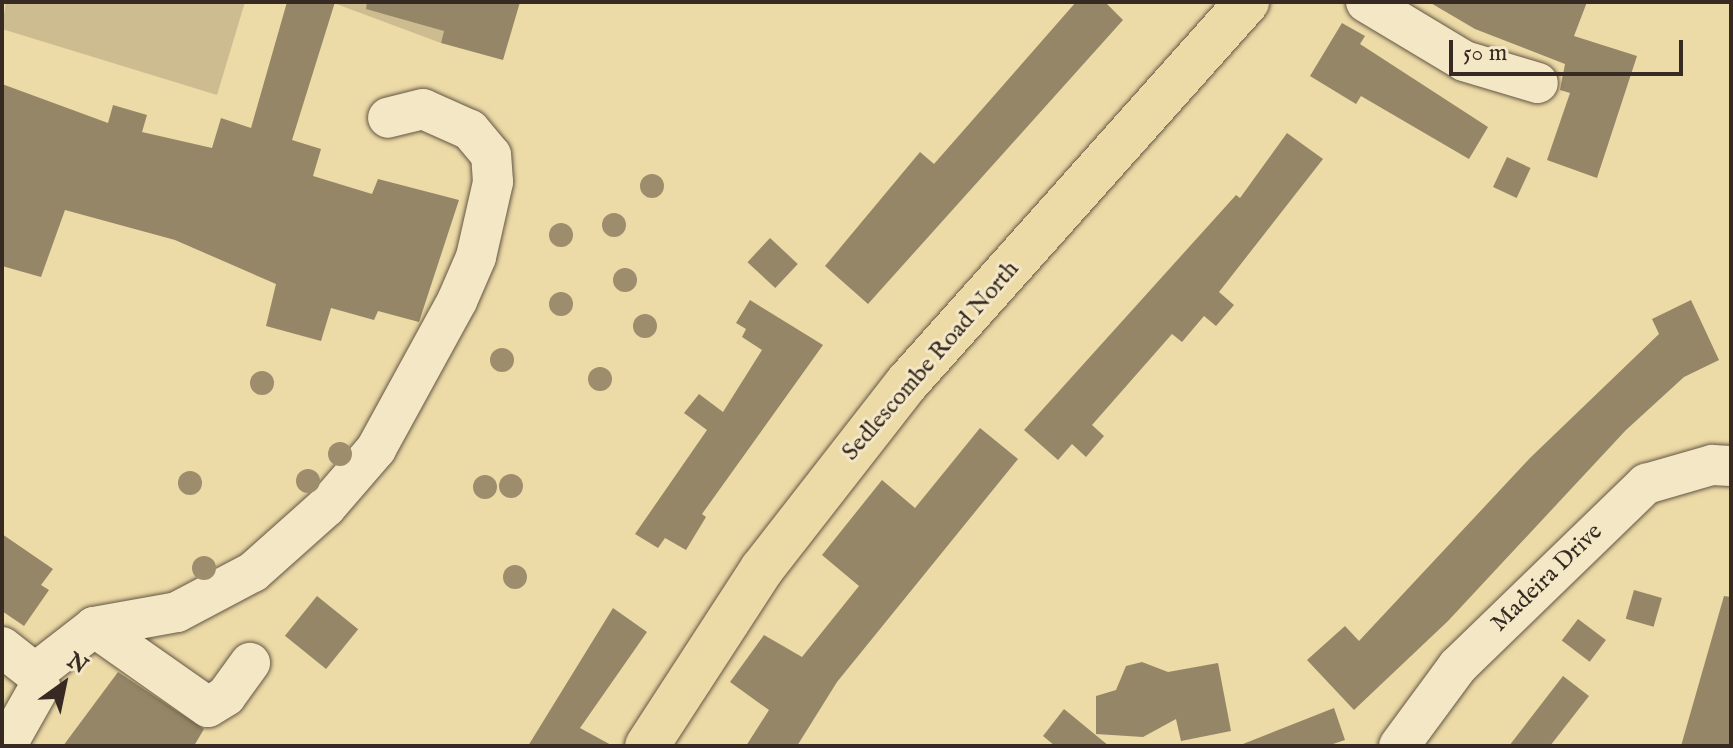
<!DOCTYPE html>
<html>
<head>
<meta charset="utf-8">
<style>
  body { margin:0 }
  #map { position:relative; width:1733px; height:748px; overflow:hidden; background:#ecdaa7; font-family:"IM FELL English",serif }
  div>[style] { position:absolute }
  .green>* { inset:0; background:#cdbc90 }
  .building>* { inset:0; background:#958667; transform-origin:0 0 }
  .roads { filter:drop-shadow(0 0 2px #645643) drop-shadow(0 0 2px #645643) }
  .minor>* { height:40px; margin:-20px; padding:0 20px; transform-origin:20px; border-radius:20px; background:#f3e7c6 }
  .highway>* { height:44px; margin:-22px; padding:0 22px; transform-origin:22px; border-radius:22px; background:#ecdaa7 }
  .trees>* { width:24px; height:24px; margin:-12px; border-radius:50%; background:#9d8d6d }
  span { translate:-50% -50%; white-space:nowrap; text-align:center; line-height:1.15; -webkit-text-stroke:6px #f3e7c6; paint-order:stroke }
  .street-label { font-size:24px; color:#362a22 }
  .frame { position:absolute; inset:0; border:4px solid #362a22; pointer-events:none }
  .north { position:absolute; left:24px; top:644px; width:80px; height:80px; -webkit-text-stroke:6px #f3e7c6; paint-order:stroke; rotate:33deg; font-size:22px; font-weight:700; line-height:32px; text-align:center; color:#362a22 }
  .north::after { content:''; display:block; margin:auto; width:28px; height:36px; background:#362a22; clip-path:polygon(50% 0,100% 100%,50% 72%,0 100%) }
  .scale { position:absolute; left:1449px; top:40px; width:234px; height:36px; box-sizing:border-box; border:4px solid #362a22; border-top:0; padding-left:10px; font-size:24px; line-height:28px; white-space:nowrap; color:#362a22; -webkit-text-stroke:6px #f3e7c6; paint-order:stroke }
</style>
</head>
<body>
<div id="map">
  <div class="green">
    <div style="clip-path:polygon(6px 2px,245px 2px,217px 95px,2px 29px)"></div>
    <div style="clip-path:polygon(331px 2px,452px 2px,441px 43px)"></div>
  </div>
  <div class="building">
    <div style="clip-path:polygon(287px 2px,335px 2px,292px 140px,321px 149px,313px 176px,372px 194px,378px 179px,459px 200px,419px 322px,378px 311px,374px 320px,331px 308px,321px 341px,266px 326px,276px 284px,175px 240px,65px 210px,41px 277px,2px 266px,2px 84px,108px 123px,113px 105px,147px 115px,142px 132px,212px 148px,221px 118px,251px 128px)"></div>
    <div style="clip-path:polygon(367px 2px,520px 2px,503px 60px,441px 43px,444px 31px,366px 9px)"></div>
    <div style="clip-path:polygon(1076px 2px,1105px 2px,1123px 20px,868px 304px,825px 266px,920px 152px,934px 164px)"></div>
    <div style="clip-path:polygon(1429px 2px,1587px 2px,1574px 36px,1637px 56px,1597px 178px,1547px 160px,1570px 93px,1560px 90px,1565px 64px,1475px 29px)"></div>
    <div style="clip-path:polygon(1342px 23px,1365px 36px,1360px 44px,1488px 127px,1469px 159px,1361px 96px,1356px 104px,1310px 76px)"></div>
    <div style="clip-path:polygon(1287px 133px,1323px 159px,1219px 292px,1234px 305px,1216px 326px,1204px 316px,1182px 342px,1172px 334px,1092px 425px,1104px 436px,1086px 457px,1072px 444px,1058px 460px,1024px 430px,1236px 195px,1240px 198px)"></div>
    <div style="left:1507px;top:157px;width:26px;height:33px;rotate:25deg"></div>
    <div style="left:770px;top:238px;width:38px;height:33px;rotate:43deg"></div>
    <div style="clip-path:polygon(750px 300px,823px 345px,702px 514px,706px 517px,686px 550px,665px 538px,658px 548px,635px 534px,707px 430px,684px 413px,699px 394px,723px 412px,762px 350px,742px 337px,746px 329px,736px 323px)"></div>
    <div style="clip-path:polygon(1691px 300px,1719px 360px,1684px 377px,1626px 430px,1448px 621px,1354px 710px,1307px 660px,1345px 626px,1359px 641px,1530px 458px,1659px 334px,1652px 319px)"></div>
    <div style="clip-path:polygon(980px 428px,1018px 459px,837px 682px,797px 746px,746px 746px,769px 710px,730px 682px,764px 635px,802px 657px,859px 586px,822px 555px,882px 480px,915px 508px)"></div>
    <div style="clip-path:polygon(2px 534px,53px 569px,41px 585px,49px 590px,24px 626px,2px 611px)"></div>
    <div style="left:1634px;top:590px;width:29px;height:30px;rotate:16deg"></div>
    <div style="left:317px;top:596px;width:53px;height:51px;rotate:39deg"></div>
    <div style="clip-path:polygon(1724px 596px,1731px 597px,1731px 746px,1681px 746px)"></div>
    <div style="clip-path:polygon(613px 608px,647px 632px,580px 728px,613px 746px,528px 746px)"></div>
    <div style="left:1578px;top:619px;width:35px;height:27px;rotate:37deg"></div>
    <div style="clip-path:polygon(1142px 662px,1168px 672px,1218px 663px,1231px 731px,1181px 741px,1176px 719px,1143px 737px,1096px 734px,1096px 696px,1116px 690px,1126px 666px)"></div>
    <div style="clip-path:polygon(118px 672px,204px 729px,194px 746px,63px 746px)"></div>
    <div style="clip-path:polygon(1563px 676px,1589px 696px,1550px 746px,1509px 746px)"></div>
    <div style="clip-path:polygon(1334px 708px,1345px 740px,1327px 746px,1238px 746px)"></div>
    <div style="clip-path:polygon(1064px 709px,1109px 746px,1055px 746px,1043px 736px)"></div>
  </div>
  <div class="roads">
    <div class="minor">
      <div style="left:1366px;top:2px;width:114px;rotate:31deg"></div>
      <div style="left:1464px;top:61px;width:77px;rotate:16.6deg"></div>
      <div style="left:94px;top:627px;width:139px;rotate:35.1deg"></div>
      <div style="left:208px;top:707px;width:21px;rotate:-31deg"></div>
      <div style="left:226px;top:696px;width:41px;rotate:-54deg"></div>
      <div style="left:2px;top:647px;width:42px;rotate:38.2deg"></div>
      <div style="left:35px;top:673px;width:14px;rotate:69deg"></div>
      <div style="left:40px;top:686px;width:69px;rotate:119.5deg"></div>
      <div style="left:35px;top:673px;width:75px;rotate:-37.9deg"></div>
      <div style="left:94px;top:627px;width:84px;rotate:-10.2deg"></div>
      <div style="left:177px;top:612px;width:86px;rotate:-27.8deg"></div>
      <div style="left:253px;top:572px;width:98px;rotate:-41.7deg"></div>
      <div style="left:326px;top:507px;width:77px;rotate:-49.2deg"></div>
      <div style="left:376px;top:449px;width:169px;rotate:-61.3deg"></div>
      <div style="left:457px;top:301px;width:48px;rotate:-66.6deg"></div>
      <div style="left:476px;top:257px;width:77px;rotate:-77.2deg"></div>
      <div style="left:493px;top:182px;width:27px;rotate:-94deg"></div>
      <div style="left:491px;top:155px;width:33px;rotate:-130deg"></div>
      <div style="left:470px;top:130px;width:51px;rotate:-155.9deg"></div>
      <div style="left:423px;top:109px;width:36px;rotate:166deg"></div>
      <div style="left:1399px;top:746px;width:99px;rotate:-53.6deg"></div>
      <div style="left:1458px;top:666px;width:262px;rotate:-44.1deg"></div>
      <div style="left:1646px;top:484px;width:69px;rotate:-16.1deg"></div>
      <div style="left:1712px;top:465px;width:19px;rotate:3deg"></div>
    </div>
    <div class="highway">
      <div style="left:647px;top:746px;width:211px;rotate:-57deg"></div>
      <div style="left:762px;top:569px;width:236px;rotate:-52.1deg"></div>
      <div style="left:907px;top:383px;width:511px;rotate:-48.25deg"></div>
    </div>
  </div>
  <div class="trees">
    <div style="left:652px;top:186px"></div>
    <div style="left:614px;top:225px"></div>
    <div style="left:561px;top:235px"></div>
    <div style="left:625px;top:280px"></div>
    <div style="left:561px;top:304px"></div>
    <div style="left:645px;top:326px"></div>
    <div style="left:502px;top:360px"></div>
    <div style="left:600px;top:379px"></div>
    <div style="left:262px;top:383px"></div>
    <div style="left:340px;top:454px"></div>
    <div style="left:308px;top:481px"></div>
    <div style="left:190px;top:483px"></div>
    <div style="left:511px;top:486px"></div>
    <div style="left:485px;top:487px"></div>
    <div style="left:204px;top:568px"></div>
    <div style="left:515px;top:577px"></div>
  </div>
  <div class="street-label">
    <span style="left:931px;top:361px;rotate:-49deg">Sedlescombe Road North</span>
    <span style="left:1547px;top:578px;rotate:-44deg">Madeira Drive</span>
  </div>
  <div class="frame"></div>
  <div class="north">N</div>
  <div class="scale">50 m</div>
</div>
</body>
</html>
